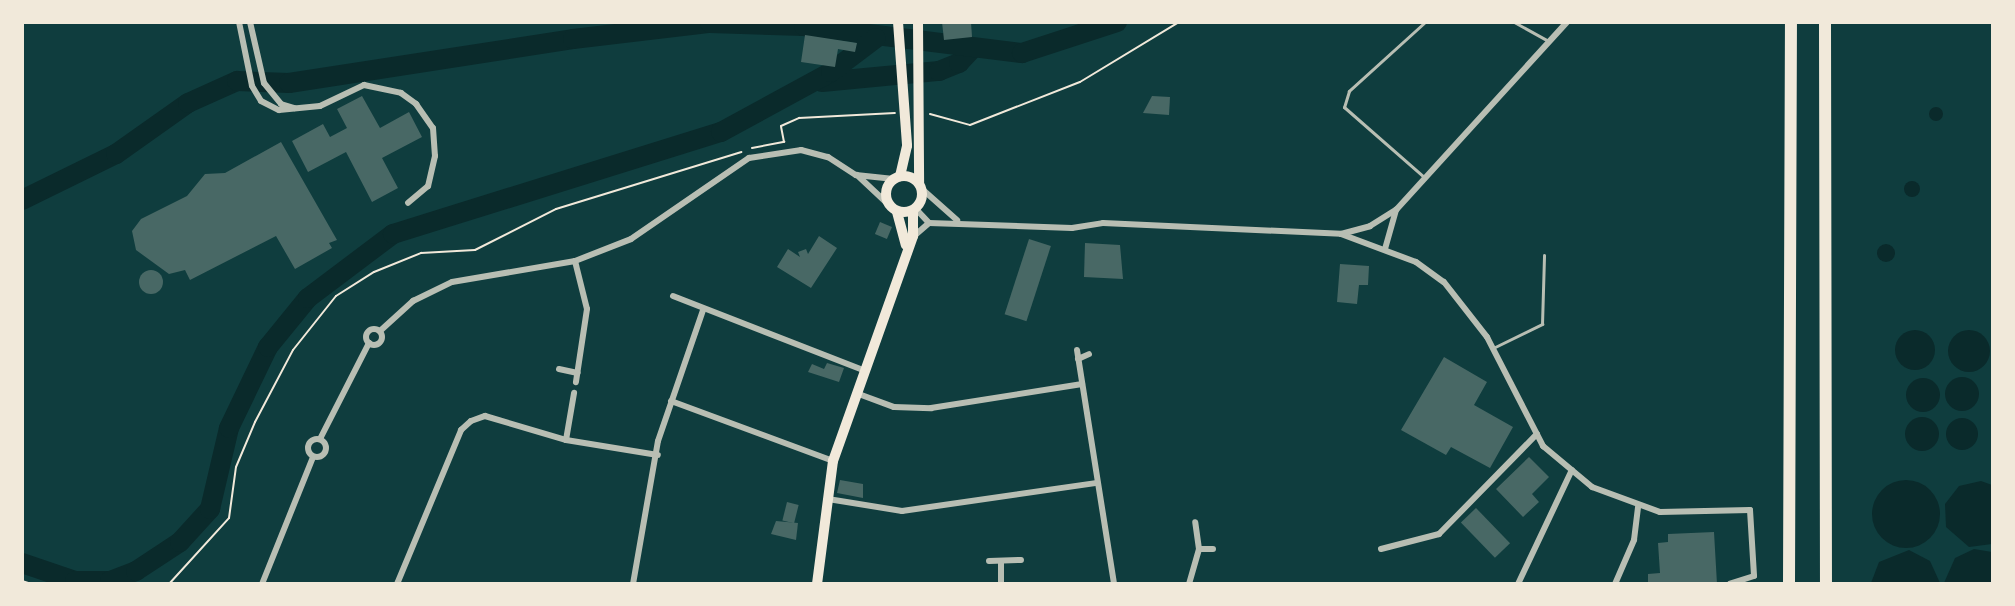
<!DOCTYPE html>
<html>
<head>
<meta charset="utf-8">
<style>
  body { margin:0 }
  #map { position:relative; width:2015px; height:606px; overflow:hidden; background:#0f3d3e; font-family:"Archivo Narrow",sans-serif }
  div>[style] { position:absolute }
  .water>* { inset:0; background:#0a2a2b }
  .round { border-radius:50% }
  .river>* { height:20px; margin:-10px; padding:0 10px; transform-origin:10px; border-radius:10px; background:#0a2a2b }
  .building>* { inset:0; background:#486865; transform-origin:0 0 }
  .path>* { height:2px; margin:-1px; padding:0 1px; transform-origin:1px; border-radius:1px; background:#f1e9da }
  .service>* { height:3px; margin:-1.5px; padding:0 1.5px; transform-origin:1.5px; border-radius:1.5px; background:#b8beb3 }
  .minor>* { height:6px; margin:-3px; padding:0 3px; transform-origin:3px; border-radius:3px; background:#b8beb3 }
  .minor>.ring { margin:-3px; padding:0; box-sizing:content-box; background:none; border:6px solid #b8beb3; border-radius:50% }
  .primary>* { height:10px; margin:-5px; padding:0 5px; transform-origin:5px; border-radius:5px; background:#f1e9da }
  .primary>.ring { margin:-5px; padding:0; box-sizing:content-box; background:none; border:10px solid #f1e9da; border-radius:50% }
  .motorway>* { height:12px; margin:-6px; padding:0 6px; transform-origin:6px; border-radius:6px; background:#f1e9da }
  span { translate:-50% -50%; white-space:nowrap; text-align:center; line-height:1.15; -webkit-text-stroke:4.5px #f1e9da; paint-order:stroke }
  .frame { position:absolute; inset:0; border:24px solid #f1e9da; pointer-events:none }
</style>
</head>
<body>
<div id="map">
  <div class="water">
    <div class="round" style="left:1929px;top:107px;width:14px;height:14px"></div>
    <div class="round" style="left:1904px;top:181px;width:16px;height:16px"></div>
    <div class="round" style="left:1877px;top:244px;width:18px;height:18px"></div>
    <div class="round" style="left:1948px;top:330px;width:42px;height:42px"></div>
    <div class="round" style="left:1895px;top:330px;width:40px;height:40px"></div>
    <div class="round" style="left:1945px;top:377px;width:34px;height:34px"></div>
    <div class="round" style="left:1906px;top:378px;width:34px;height:34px"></div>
    <div class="round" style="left:1905px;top:417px;width:34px;height:34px"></div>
    <div class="round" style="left:1946px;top:418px;width:32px;height:32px"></div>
    <div class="round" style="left:1872px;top:480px;width:68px;height:68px"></div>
    <div style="clip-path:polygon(1981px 481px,1992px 485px,1992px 544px,1969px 547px,1946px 527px,1945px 504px,1959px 486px)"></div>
    <div style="clip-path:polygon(1974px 549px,1992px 552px,1992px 583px,1944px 583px,1955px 558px)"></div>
    <div style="clip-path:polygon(1909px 550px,1930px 561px,1940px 583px,1871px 583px,1879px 562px)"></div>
  </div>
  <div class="river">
    <div style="left:822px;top:82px;width:118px;rotate:-5.4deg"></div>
    <div style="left:939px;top:71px;width:22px;rotate:-22deg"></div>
    <div style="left:959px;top:63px;width:21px;rotate:-47deg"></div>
    <div style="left:22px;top:200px;width:105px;rotate:-26.1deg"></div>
    <div style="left:116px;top:154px;width:88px;rotate:-35.3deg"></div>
    <div style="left:188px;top:103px;width:54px;rotate:-24.2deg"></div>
    <div style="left:237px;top:81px;width:52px;rotate:2.2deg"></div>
    <div style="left:289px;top:83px;width:287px;rotate:-8.8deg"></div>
    <div style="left:573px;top:39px;width:138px;rotate:-6.7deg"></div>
    <div style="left:710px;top:23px;width:94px;rotate:1.8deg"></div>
    <div style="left:804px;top:26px;width:220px;rotate:7.1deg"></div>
    <div style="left:1022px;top:53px;width:100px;rotate:-18.1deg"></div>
    <div style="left:22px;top:563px;width:56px;rotate:18.8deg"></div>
    <div style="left:75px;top:581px;width:35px"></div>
    <div style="left:110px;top:581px;width:28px;rotate:-21deg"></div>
    <div style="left:136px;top:571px;width:53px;rotate:-33.4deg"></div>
    <div style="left:180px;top:542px;width:45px;rotate:-47.7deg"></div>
    <div style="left:210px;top:509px;width:83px;rotate:-76.8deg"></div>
    <div style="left:229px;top:428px;width:90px;rotate:-64.3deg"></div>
    <div style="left:268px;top:347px;width:63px;rotate:-50.8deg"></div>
    <div style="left:308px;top:298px;width:106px;rotate:-37deg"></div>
    <div style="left:393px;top:234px;width:343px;rotate:-17.3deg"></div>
    <div style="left:721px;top:132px;width:125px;rotate:-28.6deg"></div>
    <div style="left:831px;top:72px;width:56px;rotate:-37.1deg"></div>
  </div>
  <div class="building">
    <div style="clip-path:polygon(942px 22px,971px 22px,972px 37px,944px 40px)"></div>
    <div style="clip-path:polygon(805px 35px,857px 43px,855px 52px,838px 49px,835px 67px,801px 62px)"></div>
    <div style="clip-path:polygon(362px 96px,380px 128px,409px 112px,422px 137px,382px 158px,398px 188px,372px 202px,346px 152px,308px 172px,292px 141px,323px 124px,330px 137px,347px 128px,337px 109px)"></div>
    <div style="clip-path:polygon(1152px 96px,1170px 97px,1169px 115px,1143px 113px)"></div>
    <div style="clip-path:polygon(281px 142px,337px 240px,329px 243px,332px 248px,295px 269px,276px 236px,190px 280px,185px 270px,169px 274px,136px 250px,132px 231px,141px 219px,187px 196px,205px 174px,225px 173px)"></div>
    <div style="left:880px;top:222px;width:13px;height:13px;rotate:23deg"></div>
    <div style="clip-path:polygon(819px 236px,837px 248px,811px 288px,777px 267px,788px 249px,800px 257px,798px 252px,806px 249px,808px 254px)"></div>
    <div style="left:1029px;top:239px;width:23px;height:79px;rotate:18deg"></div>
    <div style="clip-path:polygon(1085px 243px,1120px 245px,1123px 279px,1084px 277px)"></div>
    <div style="clip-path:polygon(1340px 264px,1369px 266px,1368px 285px,1359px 285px,1357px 304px,1337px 302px)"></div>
    <div class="round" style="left:139px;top:270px;width:24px;height:24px"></div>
    <div style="clip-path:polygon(1444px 357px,1487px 382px,1474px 405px,1513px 427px,1490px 468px,1451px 447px,1446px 455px,1401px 430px)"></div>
    <div style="clip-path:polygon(827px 363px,844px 368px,839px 382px,808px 372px,812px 364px,824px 369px)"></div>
    <div style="clip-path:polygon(1529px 457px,1549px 477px,1532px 494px,1539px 502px,1523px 517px,1496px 489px)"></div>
    <div style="clip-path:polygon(840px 480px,863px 484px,863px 498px,837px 493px)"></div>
    <div style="left:787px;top:502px;width:12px;height:19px;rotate:14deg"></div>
    <div style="left:1476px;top:508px;width:49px;height:21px;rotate:46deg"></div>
    <div style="clip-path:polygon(776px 521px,798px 523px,796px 540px,771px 534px)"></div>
    <div style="clip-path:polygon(1714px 532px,1717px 584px,1648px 584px,1648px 574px,1660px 573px,1658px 543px,1668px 542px,1668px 534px)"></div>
  </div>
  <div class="path">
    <div style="left:930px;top:114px;width:41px;rotate:15.4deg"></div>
    <div style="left:970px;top:125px;width:118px;rotate:-21.4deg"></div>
    <div style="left:1080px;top:82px;width:116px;rotate:-31.2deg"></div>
    <div style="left:752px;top:148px;width:33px;rotate:-11deg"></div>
    <div style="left:784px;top:142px;width:16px;rotate:-101deg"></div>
    <div style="left:781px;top:126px;width:20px;rotate:-24deg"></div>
    <div style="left:799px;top:118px;width:96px;rotate:-3deg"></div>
    <div style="left:22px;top:581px;width:9px;rotate:18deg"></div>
    <div style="left:169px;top:584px;width:89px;rotate:-47.7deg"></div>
    <div style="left:229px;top:518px;width:51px;rotate:-82.2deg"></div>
    <div style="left:236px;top:467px;width:49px;rotate:-67.1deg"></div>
    <div style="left:255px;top:422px;width:81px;rotate:-62.2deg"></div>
    <div style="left:293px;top:350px;width:69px;rotate:-51.5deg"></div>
    <div style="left:336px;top:296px;width:45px;rotate:-32.3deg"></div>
    <div style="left:374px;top:272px;width:51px;rotate:-22deg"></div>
    <div style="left:421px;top:253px;width:54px;rotate:-3.2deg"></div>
    <div style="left:475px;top:250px;width:91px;rotate:-26.8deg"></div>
    <div style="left:556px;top:209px;width:194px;rotate:-17.1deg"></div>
  </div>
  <div class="service">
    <div style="left:1425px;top:22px;width:103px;rotate:137.8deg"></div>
    <div style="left:1349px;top:91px;width:17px;rotate:107deg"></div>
    <div style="left:1344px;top:107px;width:108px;rotate:41.2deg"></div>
    <div style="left:1514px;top:22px;width:39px;rotate:29deg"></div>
    <div style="left:1493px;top:348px;width:55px;rotate:-26.1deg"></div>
    <div style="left:1542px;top:324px;width:69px;rotate:-88.3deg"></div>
  </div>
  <div class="minor">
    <div style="left:239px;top:22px;width:65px;rotate:78.5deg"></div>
    <div style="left:252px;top:86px;width:17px;rotate:59deg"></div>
    <div style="left:261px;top:101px;width:20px;rotate:27deg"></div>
    <div style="left:279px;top:110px;width:41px;rotate:-5.6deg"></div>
    <div style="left:320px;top:106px;width:49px;rotate:-25.5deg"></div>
    <div style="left:364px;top:85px;width:38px;rotate:12deg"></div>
    <div style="left:401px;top:93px;width:19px;rotate:36deg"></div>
    <div style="left:416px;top:104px;width:29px;rotate:55deg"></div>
    <div style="left:433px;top:128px;width:28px;rotate:86deg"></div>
    <div style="left:435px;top:156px;width:31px;rotate:103deg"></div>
    <div style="left:428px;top:186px;width:26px;rotate:140deg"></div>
    <div style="left:250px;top:22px;width:63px;rotate:77.1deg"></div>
    <div style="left:264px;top:83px;width:27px;rotate:51deg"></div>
    <div style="left:281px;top:104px;width:14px;rotate:17deg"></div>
    <div style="left:857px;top:175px;width:42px;rotate:43.1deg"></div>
    <div style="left:922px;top:189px;width:47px;rotate:41.5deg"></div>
    <div style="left:916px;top:209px;width:19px;rotate:47deg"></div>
    <div style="left:929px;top:223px;width:143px;rotate:2deg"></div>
    <div style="left:1072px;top:228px;width:31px;rotate:-9deg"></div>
    <div style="left:1103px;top:223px;width:238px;rotate:2.6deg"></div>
    <div style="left:1341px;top:234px;width:80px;rotate:20.5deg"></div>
    <div style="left:1416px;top:262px;width:34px;rotate:36deg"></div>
    <div style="left:1444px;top:282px;width:70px;rotate:52deg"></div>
    <div style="left:1487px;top:337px;width:123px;rotate:62.8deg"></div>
    <div style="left:1543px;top:446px;width:64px;rotate:39.9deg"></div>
    <div style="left:1592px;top:487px;width:72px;rotate:20.2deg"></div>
    <div style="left:1660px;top:512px;width:90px;rotate:-1.3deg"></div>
    <div style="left:1750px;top:510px;width:66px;rotate:86.5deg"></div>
    <div style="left:1754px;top:576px;width:25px;rotate:162deg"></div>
    <div style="left:1341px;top:234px;width:30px;rotate:-15deg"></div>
    <div style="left:1370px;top:226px;width:31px;rotate:-32deg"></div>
    <div style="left:1396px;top:210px;width:254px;rotate:-47.7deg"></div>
    <div style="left:914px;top:236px;width:20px;rotate:-41deg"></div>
    <div style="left:1385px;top:249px;width:41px;rotate:-74.2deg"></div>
    <div style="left:575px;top:261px;width:49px;rotate:76deg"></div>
    <div style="left:587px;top:309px;width:74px;rotate:98.6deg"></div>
    <div style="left:673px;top:296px;width:206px;rotate:21.3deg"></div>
    <div class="ring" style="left:366px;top:329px;width:10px;height:10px"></div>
    <div style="left:380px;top:331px;width:45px;rotate:-42.3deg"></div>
    <div style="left:413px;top:301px;width:43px;rotate:-26deg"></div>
    <div style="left:452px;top:282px;width:125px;rotate:-9.7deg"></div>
    <div style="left:575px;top:261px;width:60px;rotate:-21.4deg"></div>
    <div style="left:631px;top:239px;width:143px;rotate:-34.5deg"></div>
    <div style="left:749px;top:158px;width:53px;rotate:-8.7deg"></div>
    <div style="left:801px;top:150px;width:28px;rotate:15deg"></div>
    <div style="left:828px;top:157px;width:33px;rotate:33deg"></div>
    <div style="left:856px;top:175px;width:38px;rotate:6deg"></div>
    <div style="left:1077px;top:350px;width:237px;rotate:81deg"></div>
    <div style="left:1078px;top:359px;width:12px;rotate:-24deg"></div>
    <div style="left:559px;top:369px;width:19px;rotate:12deg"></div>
    <div style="left:856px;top:393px;width:40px;rotate:20.2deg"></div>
    <div style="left:894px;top:407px;width:37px;rotate:2deg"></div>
    <div style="left:931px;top:408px;width:153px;rotate:-9deg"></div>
    <div style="left:671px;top:401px;width:173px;rotate:20.3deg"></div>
    <div class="ring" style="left:308px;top:439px;width:12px;height:12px"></div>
    <div style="left:320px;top:439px;width:108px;rotate:-63deg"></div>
    <div style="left:566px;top:440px;width:48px;rotate:-80.3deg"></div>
    <div style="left:828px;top:499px;width:75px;rotate:9.2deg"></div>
    <div style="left:902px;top:511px;width:197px;rotate:-8.2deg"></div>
    <div style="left:1199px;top:549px;width:14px"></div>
    <div style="left:1381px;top:549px;width:60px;rotate:-14.5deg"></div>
    <div style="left:1439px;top:534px;width:140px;rotate:-45.6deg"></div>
    <div style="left:989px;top:561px;width:32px;rotate:-2deg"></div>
    <div style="left:262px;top:584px;width:137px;rotate:-68.1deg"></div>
    <div style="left:397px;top:584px;width:167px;rotate:-67.4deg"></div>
    <div style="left:461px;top:430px;width:13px;rotate:-42deg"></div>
    <div style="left:471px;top:421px;width:15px;rotate:-20deg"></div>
    <div style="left:485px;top:416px;width:84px;rotate:16.5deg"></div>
    <div style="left:566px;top:440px;width:93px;rotate:9.3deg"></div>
    <div style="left:633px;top:584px;width:145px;rotate:-80.1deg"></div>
    <div style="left:658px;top:441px;width:139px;rotate:-71deg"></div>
    <div style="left:1001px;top:584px;width:23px;rotate:-90deg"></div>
    <div style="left:1189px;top:584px;width:36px;rotate:-74deg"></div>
    <div style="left:1199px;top:549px;width:27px;rotate:-98deg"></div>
    <div style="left:1518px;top:584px;width:126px;rotate:-64.7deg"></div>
    <div style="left:1615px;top:584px;width:48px;rotate:-66.6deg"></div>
    <div style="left:1634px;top:540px;width:34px;rotate:-83deg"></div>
  </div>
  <div class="primary">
    <div style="left:898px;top:22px;width:124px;rotate:85.8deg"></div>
    <div style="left:907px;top:146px;width:31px;rotate:103deg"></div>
    <div style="left:918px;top:22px;width:162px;rotate:89.6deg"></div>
    <div class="ring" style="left:886px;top:176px;width:26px;height:26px"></div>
    <div style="left:897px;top:212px;width:34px;rotate:75deg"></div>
    <div style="left:817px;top:584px;width:124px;rotate:-82.6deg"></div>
    <div style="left:833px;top:461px;width:239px;rotate:-70.4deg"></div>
    <div style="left:913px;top:236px;width:25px;rotate:-90deg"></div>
  </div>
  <div class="motorway">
    <div style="left:1825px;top:22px;width:562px;rotate:89.9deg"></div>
    <div style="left:1789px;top:584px;width:562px;rotate:-89.8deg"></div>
  </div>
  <div class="frame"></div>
</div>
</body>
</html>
